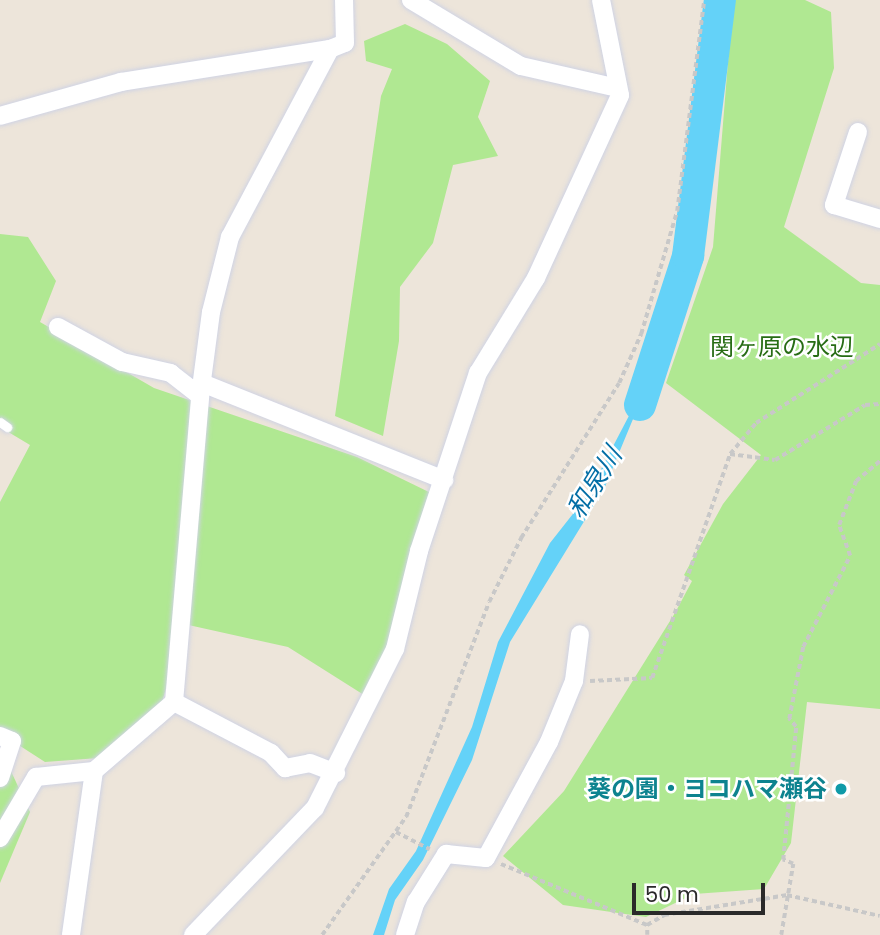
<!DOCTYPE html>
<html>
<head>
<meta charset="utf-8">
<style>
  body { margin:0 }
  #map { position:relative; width:880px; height:935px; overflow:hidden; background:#ede5da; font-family:Poppins,"Noto Sans JP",sans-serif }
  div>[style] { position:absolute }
  .green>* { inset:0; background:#b0e892 }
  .water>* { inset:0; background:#64d2f8 }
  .river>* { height:32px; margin:-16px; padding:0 16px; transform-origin:16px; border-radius:16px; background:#64d2f8 }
  .path>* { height:3.5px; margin-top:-1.75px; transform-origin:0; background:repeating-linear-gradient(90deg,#c8c8c8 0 5px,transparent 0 8.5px) }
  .roads { filter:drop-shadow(0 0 2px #cfd3e4) drop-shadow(0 0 2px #cfd3e4) }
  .lane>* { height:9px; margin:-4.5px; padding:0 4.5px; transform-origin:4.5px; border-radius:4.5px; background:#fff }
  .street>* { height:18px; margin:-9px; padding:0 9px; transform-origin:9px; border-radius:9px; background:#fff }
  .path-bridge>* { height:3.5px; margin-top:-1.75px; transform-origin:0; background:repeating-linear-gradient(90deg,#c8c8c8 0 5px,transparent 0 8.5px) }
  .dots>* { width:19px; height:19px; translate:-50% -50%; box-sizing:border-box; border:4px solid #fff; border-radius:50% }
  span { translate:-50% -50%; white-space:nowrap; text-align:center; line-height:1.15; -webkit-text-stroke:5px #fff; paint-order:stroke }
  .park-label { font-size:24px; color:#276c14 }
  .culture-label { font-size:24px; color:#0d838f; font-weight:700 }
  .right { translate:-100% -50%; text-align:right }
  .water-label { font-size:26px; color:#036ea5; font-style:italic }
  .scale { position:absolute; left:632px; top:883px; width:133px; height:32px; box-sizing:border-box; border:4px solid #2a2a2a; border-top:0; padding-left:9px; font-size:21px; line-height:24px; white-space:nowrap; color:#2a2a2a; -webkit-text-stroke:5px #fff; paint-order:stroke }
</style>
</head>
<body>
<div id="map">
  <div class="green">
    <div style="clip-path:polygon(733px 0,805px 0,831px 12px,834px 68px,784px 227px,861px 283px,880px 285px,880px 709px,807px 702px,791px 843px,764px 889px,694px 894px,646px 917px,563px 905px,503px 856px,564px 791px,675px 613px,692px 581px,684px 575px,723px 504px,761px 455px,666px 383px,713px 247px)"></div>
    <div style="clip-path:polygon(405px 24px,447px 44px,490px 81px,478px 117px,498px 156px,453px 165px,433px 243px,400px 287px,399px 341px,383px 436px,335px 416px,381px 96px,392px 69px,366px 61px,364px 41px)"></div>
    <div style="clip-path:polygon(0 234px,28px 237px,56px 281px,40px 322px,154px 388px,357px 457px,435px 495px,386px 654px,364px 695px,288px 647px,184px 624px,161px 706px,99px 758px,45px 762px,0 733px,0 502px,30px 445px,0 427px)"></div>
    <div style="clip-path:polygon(9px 767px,30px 812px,0 883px,0 783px)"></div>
  </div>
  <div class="water">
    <div style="clip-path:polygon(655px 366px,604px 489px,510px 642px,472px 760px,423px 860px,395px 900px,384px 935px,373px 935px,389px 889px,416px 851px,472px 727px,498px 642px,550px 543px,587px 496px)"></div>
  </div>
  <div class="river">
    <div style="left:640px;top:405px;width:157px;rotate:-72.1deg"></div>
    <div style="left:688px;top:256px;width:258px;rotate:-82.9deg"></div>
  </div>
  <div class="path">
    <div style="left:730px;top:454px;width:45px;rotate:7.6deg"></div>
    <div style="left:775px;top:460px;width:105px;rotate:-31.4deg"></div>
    <div style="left:865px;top:405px;width:15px;rotate:-4deg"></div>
    <div style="left:590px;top:681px;width:62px;rotate:-2.8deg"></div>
    <div style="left:652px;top:678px;width:237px;rotate:-70.8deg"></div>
    <div style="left:730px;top:454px;width:40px;rotate:-50deg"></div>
    <div style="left:756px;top:423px;width:147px;rotate:-32.5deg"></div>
    <div style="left:396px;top:832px;width:38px;rotate:27deg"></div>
    <div style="left:501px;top:864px;width:158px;rotate:22.7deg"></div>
    <div style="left:322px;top:935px;width:145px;rotate:-54.6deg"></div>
    <div style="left:406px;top:817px;width:230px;rotate:-68.9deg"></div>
    <div style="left:489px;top:602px;width:72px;rotate:-63.4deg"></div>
    <div style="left:521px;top:538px;width:183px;rotate:-57.7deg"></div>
    <div style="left:619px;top:383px;width:54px;rotate:-65.8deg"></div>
    <div style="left:641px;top:334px;width:128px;rotate:-73.7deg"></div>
    <div style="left:677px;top:211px;width:213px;rotate:-82.7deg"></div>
    <div style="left:781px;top:935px;width:72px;rotate:-80.4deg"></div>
    <div style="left:793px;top:864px;width:11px;rotate:-158deg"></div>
    <div style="left:783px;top:860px;width:134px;rotate:-84.4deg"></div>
    <div style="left:796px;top:727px;width:11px;rotate:-131deg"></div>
    <div style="left:789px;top:719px;width:73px;rotate:-79deg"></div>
    <div style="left:803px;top:647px;width:102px;rotate:-62.7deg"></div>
    <div style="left:850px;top:556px;width:33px;rotate:-110deg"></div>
    <div style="left:839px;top:525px;width:47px;rotate:-68.9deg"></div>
    <div style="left:856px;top:481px;width:31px;rotate:-40deg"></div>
  </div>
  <div class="roads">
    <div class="lane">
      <div style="left:0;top:422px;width:9px;rotate:36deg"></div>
    </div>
    <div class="street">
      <div style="left:411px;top:0;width:128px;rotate:31deg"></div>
      <div style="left:521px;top:66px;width:99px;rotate:12.8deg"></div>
      <div style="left:330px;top:49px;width:16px;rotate:-22deg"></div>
      <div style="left:345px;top:43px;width:43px;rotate:-91.3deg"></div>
      <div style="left:0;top:116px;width:126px;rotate:-15.7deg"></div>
      <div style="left:121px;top:82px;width:212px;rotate:-9deg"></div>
      <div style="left:330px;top:49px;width:213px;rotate:118deg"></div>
      <div style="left:230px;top:237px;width:77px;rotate:104.2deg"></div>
      <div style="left:211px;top:312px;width:85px;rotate:97.5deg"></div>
      <div style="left:200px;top:396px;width:37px;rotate:-142deg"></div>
      <div style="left:171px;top:373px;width:50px;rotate:-167.3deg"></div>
      <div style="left:122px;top:362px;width:73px;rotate:-151.3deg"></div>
      <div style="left:858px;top:132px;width:77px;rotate:108.2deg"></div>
      <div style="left:834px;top:205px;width:48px;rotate:16.9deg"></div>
      <div style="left:202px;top:383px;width:261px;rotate:21.8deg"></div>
      <div style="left:174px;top:702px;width:110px;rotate:27.7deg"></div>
      <div style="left:271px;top:753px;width:21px;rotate:47deg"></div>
      <div style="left:285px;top:768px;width:25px;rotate:-11deg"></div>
      <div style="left:310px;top:763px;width:28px;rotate:21deg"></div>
      <div style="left:0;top:736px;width:13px;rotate:23deg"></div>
      <div style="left:12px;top:741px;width:39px;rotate:108deg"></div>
      <div style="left:94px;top:771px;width:106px;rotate:-40.8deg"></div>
      <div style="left:174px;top:702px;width:307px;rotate:-85.1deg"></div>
      <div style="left:0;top:838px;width:71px;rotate:-59.5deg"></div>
      <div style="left:36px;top:777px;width:58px;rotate:-5.9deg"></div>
      <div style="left:94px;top:771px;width:166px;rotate:98deg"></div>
      <div style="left:193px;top:935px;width:176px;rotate:-46.2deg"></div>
      <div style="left:315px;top:808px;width:178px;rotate:-63.3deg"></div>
      <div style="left:395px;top:649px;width:101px;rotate:-76.2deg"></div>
      <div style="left:419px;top:551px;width:188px;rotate:-71.7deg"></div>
      <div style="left:478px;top:373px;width:111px;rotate:-58.6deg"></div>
      <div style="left:536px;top:278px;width:201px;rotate:-65.3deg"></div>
      <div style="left:620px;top:95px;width:97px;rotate:-101.3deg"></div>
      <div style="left:405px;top:935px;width:35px;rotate:-72deg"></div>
      <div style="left:416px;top:902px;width:57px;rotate:-58deg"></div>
      <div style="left:446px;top:854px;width:40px;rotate:5.7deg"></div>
      <div style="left:486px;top:858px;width:132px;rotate:-61.5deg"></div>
      <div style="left:549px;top:742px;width:66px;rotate:-67.7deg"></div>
      <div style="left:574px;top:681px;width:47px;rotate:-82.7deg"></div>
    </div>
  </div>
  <div class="path-bridge">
    <div style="left:647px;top:935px;width:10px;rotate:-90deg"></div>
    <div style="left:647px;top:925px;width:20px;rotate:-30deg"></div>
    <div style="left:664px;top:915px;width:125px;rotate:-9.2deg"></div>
    <div style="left:787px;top:895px;width:95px;rotate:12.7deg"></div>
  </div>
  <div class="dots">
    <div style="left:841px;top:789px;background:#0f9aa8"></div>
  </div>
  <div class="park-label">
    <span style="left:782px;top:347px">関ヶ原の水辺</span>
  </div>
  <div class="culture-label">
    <span class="right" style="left:827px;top:789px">葵の園・ヨコハマ瀬谷</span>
  </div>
  <div class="water-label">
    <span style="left:595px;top:483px;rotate:-58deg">和泉川</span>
  </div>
  <div class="scale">50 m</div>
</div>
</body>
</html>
